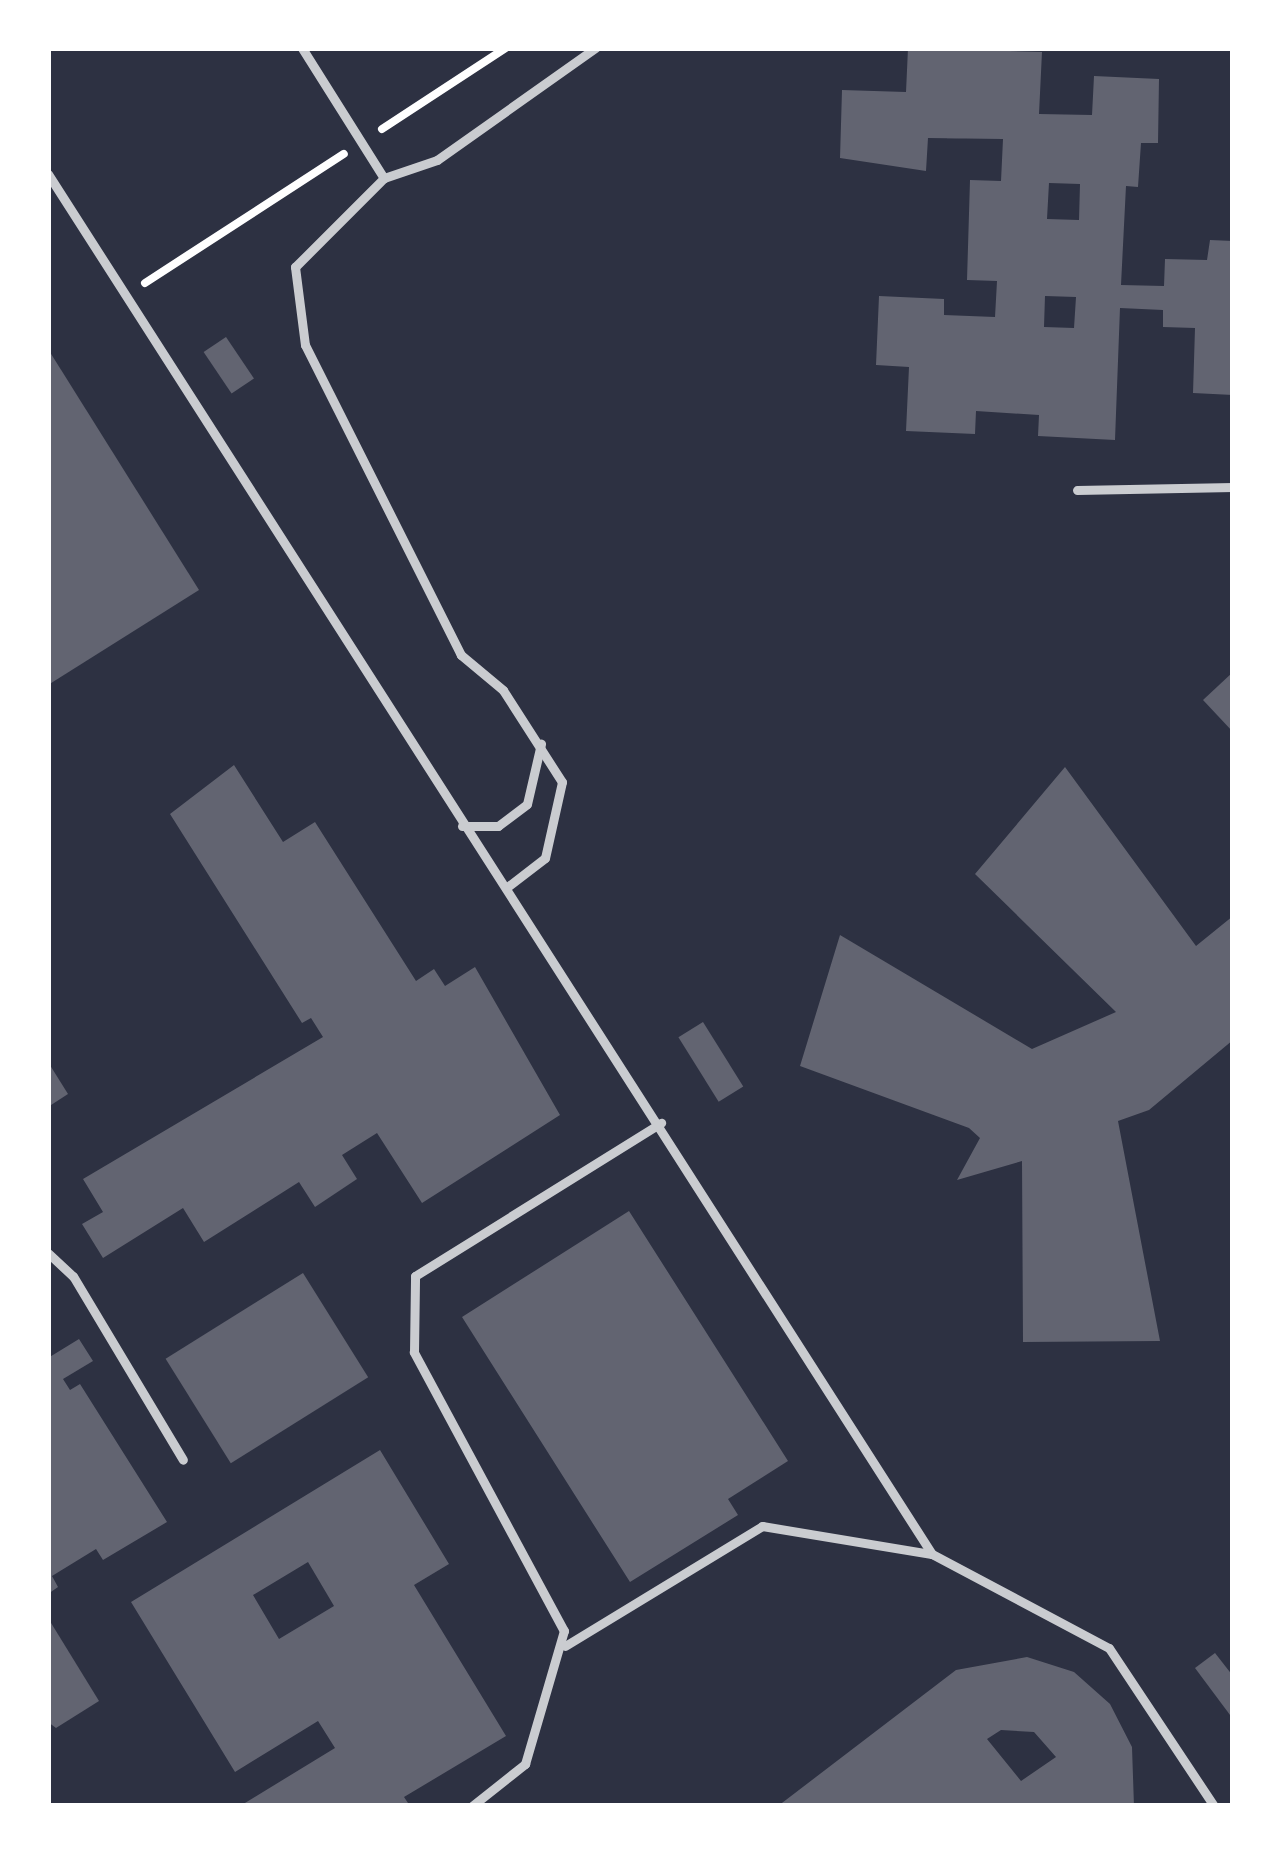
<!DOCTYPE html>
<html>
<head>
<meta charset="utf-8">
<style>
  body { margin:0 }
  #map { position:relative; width:1281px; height:1854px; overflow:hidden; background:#2d3142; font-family:Roboto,sans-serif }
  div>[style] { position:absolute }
  .building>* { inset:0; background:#626471; transform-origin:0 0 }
  .path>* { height:8px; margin:-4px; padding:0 4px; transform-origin:4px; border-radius:4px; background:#fff }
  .service>* { height:9px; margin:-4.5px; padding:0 4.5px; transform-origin:4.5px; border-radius:4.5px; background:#caccd0 }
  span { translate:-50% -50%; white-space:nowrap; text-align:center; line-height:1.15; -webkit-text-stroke:12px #fff; paint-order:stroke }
  .frame { position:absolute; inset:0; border:51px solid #fff; pointer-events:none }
</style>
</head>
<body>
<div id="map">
  <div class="building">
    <div style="clip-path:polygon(evenodd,908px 48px,1042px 52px,1039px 114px,1092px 115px,1094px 76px,1159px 79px,1158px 143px,1141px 143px,1138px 187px,1126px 186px,1121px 285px,1164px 286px,1165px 259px,1207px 260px,1210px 240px,1233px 241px,1233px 395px,1193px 393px,1195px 328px,1163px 327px,1163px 310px,1120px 308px,1115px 440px,1038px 436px,1039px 415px,976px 411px,975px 434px,906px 431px,909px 367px,876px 365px,879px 296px,944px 299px,944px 315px,995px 317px,997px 281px,967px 280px,970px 180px,1001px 181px,1003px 139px,928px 138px,926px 171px,840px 158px,842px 90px,906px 92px,908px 48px,1049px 183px,1080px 184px,1079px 220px,1047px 219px,1049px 183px,908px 48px,1045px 296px,1076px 297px,1074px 328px,1044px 327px,1045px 296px)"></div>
    <div style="left:226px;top:337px;width:50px;height:27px;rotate:56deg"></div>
    <div style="clip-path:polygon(48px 349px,199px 590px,48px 685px)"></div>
    <div style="clip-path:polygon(1233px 672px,1233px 732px,1203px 700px)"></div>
    <div style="clip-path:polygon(234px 765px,283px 842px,315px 822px,416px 981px,434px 969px,445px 986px,475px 967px,560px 1115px,422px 1203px,377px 1133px,342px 1155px,357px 1179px,315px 1207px,299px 1182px,204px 1242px,183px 1208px,103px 1258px,82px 1224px,103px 1212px,83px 1179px,323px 1037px,311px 1018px,302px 1023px,170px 814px)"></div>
    <div style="clip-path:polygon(1065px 767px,1196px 946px,1233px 916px,1233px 1040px,1149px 1110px,1118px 1121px,1160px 1341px,1023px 1342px,1022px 1161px,957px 1180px,980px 1138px,969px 1128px,800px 1066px,840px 935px,1032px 1049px,1116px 1012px,975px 874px)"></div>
    <div style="left:703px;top:1022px;width:76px;height:29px;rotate:58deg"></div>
    <div style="clip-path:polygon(48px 1062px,68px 1094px,48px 1107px)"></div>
    <div style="clip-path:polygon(629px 1211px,788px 1461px,728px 1499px,738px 1515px,630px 1582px,462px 1317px)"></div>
    <div style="left:303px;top:1273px;width:123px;height:162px;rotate:58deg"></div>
    <div style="clip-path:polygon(79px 1339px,93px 1361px,63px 1379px,70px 1390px,80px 1384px,167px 1522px,103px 1560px,96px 1549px,52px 1576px,58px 1587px,48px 1594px,48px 1358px)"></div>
    <div style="clip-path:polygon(evenodd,380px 1450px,449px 1564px,414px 1585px,506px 1736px,404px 1797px,410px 1806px,240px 1806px,335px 1748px,318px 1721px,235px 1772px,131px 1602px,380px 1450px,308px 1562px,334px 1606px,279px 1639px,253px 1595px,308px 1562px)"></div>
    <div style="clip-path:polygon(48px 1618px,99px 1701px,56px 1728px,48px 1722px)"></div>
    <div style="clip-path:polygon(1215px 1653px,1233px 1676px,1233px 1719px,1195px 1668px)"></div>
    <div style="clip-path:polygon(evenodd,1027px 1657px,1074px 1672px,1110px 1704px,1132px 1747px,1134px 1806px,778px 1806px,956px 1670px,1027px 1657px,1001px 1730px,1034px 1732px,1056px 1757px,1021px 1781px,987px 1739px,1001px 1730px)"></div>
  </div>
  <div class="path">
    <div style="left:382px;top:129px;width:148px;rotate:-33.2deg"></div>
    <div style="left:145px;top:283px;width:237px;rotate:-33deg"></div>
  </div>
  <div class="service">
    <div style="left:302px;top:48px;width:154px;rotate:57.8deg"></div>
    <div style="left:48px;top:174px;width:1639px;rotate:57.36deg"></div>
    <div style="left:932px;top:1554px;width:200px;rotate:28deg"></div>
    <div style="left:1109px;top:1648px;width:190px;rotate:56.4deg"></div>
    <div style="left:1077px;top:490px;width:156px;rotate:-1.1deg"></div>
    <div style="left:462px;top:826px;width:36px"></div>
    <div style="left:498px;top:826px;width:36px;rotate:-37deg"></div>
    <div style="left:527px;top:804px;width:62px;rotate:-76.9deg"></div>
    <div style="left:506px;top:888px;width:49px;rotate:-37.6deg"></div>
    <div style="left:545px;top:858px;width:78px;rotate:-77.4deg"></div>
    <div style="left:562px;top:782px;width:109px;rotate:-122.7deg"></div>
    <div style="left:503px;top:690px;width:55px;rotate:-140.2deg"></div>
    <div style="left:461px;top:655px;width:347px;rotate:-116.7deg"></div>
    <div style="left:305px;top:345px;width:79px;rotate:-97.3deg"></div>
    <div style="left:295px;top:267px;width:126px;rotate:-45deg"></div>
    <div style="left:384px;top:178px;width:56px;rotate:-18.8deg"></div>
    <div style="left:437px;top:160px;width:194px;rotate:-35.3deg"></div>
    <div style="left:48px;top:1253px;width:34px;rotate:43deg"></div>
    <div style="left:73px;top:1276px;width:214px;rotate:59.1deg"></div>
    <div style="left:565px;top:1646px;width:231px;rotate:-31.3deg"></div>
    <div style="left:762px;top:1526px;width:172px;rotate:9.4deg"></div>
    <div style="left:472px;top:1806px;width:68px;rotate:-38.4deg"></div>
    <div style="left:525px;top:1764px;width:139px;rotate:-73.7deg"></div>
    <div style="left:564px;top:1631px;width:317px;rotate:-118.3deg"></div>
    <div style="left:414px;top:1352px;width:76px;rotate:-89.2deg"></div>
    <div style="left:415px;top:1276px;width:290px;rotate:-31.9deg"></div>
  </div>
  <div class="frame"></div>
</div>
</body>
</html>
